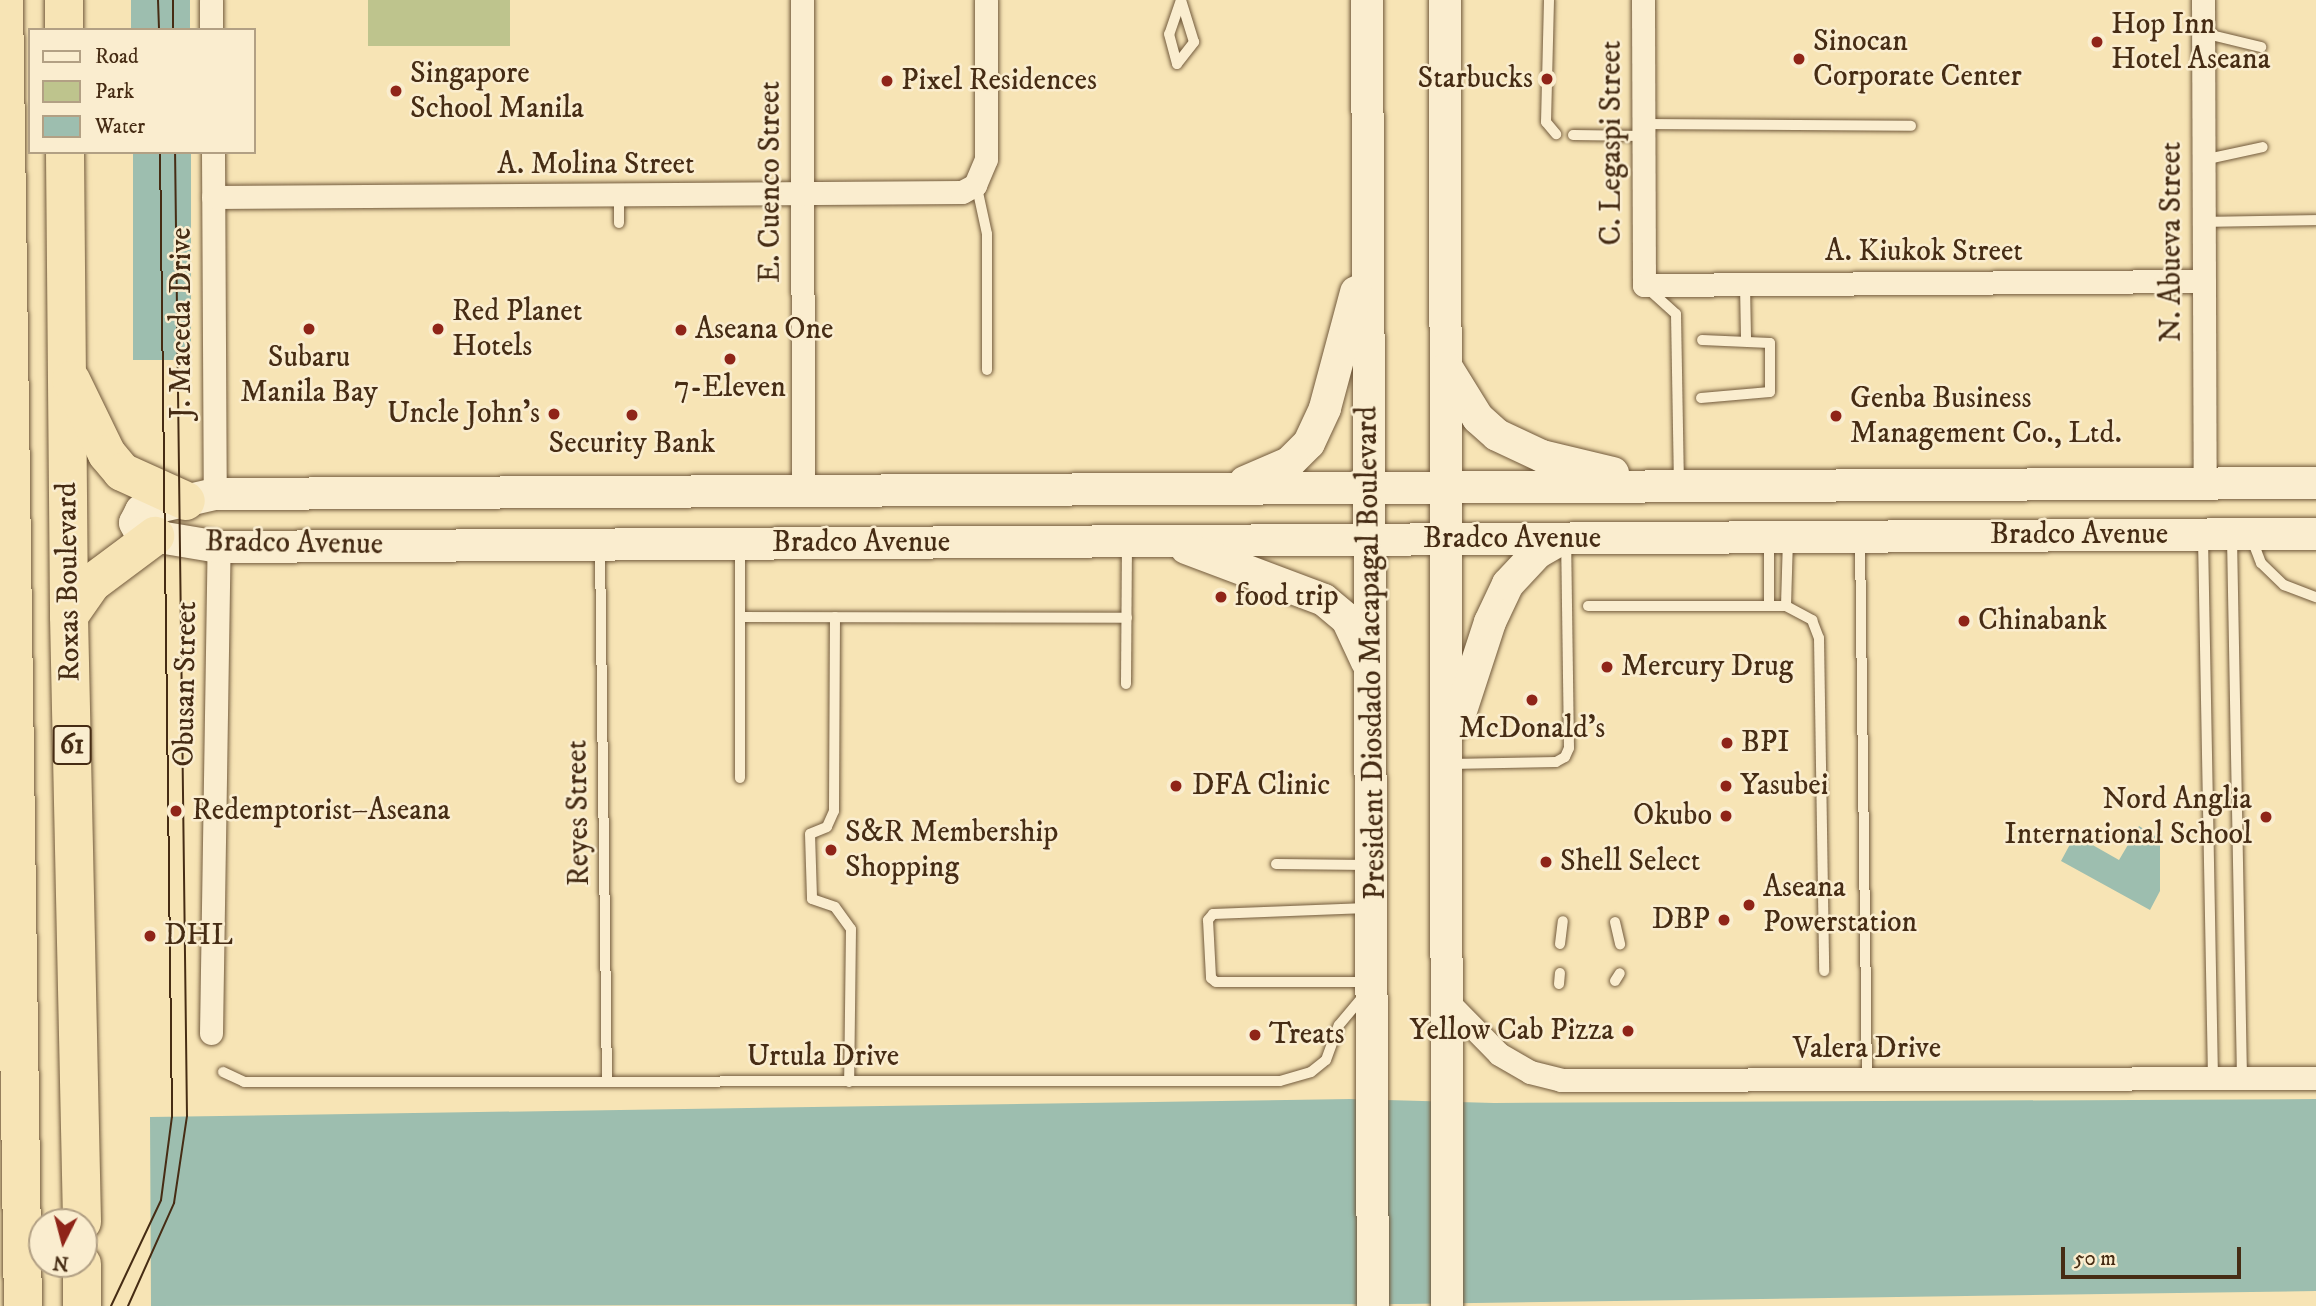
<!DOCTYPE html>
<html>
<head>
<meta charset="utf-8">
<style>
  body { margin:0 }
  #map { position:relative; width:2316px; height:1306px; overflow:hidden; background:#f7e4b5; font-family:"IM FELL DW Pica",serif }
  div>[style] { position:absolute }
  .green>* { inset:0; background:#bec48d; transform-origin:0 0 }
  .water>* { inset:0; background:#9dbeaf; transform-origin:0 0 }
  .roads { filter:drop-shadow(0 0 2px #725a3c) drop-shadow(0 0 2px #725a3c) }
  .lane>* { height:10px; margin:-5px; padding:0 5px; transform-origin:5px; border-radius:5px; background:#faedcf }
  .street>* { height:23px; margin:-11.5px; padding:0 11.5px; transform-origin:11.5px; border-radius:11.5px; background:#faedcf }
  .secondary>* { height:32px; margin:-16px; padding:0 16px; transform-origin:16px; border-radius:16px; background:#faedcf }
  .highway>* { height:38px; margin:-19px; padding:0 19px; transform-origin:19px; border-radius:19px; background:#f7e4b5 }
  .tram>* { height:2px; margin:-1px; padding:0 1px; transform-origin:1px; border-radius:1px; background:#462c14 }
  .dots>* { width:19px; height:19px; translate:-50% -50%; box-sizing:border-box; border:4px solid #faedcf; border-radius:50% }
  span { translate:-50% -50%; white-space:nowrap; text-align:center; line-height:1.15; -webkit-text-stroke:5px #faedcf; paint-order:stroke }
  .shield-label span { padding:2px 5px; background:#faedcf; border:2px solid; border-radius:5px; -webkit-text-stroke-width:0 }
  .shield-label { font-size:28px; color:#462c14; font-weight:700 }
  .poi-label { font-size:30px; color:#462c14 }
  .left { translate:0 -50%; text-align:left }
  .right { translate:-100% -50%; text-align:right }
  .street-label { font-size:30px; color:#462c14 }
  .legend { position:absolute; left:28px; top:28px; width:228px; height:126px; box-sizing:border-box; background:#faedcf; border:2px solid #b2a084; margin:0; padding:9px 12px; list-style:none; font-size:21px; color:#462c14 }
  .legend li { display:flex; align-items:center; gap:14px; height:35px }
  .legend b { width:35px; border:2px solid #b2a084 }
  .north { position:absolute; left:28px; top:1208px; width:70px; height:70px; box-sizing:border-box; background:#faedcf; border:2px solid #b2a084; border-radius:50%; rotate:186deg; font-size:19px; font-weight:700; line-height:28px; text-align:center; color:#462c14 }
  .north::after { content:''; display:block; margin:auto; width:24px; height:32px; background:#8f2418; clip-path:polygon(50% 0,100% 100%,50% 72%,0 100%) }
  .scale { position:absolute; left:2061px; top:1247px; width:180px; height:32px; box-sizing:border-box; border:4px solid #462c14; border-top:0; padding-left:9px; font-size:21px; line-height:24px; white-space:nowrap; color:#462c14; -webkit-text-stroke:5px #faedcf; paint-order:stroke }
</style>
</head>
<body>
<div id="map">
  <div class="green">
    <div style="left:368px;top:0;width:142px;height:46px"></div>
  </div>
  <div class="water">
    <div style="left:131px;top:0;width:59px;height:30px"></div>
    <div style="left:133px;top:152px;width:58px;height:208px"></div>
    <div style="clip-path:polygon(2139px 826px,2160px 839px,2160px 891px,2150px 910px,2061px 861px,2075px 835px,2119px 860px)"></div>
    <div style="clip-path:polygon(1350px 1099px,1494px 1103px,2316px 1099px,2316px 1291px,1407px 1304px,151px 1306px,150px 1117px)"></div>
  </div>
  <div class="roads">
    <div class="lane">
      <div style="left:1181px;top:0;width:36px;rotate:109deg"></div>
      <div style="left:1169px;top:34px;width:31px;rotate:75deg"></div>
      <div style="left:1177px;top:64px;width:28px;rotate:-52deg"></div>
      <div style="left:1194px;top:42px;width:44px;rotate:-107.2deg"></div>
      <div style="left:1549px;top:0;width:122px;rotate:91.4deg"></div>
      <div style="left:1546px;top:122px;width:16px;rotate:50deg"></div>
      <div style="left:2203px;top:33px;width:60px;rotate:13.6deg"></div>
      <div style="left:1644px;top:124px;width:267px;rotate:0.4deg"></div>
      <div style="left:1573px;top:135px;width:71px;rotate:0.8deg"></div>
      <div style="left:2203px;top:160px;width:61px;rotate:-12.2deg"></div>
      <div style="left:976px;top:183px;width:52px;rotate:77.8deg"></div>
      <div style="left:987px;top:234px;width:136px;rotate:90deg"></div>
      <div style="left:2204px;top:222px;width:112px;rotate:-1deg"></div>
      <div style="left:619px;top:223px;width:27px;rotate:-90deg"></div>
      <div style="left:1745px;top:285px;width:54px;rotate:88.9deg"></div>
      <div style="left:1646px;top:287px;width:40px;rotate:42deg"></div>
      <div style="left:1676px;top:314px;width:171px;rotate:89deg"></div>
      <div style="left:1701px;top:398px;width:69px;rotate:-5deg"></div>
      <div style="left:1770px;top:392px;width:49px;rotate:-90deg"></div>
      <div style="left:1770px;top:343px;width:68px;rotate:-177.5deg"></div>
      <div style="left:2251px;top:537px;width:28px;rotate:69deg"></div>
      <div style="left:2261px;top:563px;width:32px;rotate:44deg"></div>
      <div style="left:2284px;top:585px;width:34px;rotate:21deg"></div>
      <div style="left:2203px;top:538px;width:541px;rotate:88.94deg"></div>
      <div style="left:2232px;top:538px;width:540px;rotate:88.94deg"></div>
      <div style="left:1860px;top:540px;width:540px;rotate:89.26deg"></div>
      <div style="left:600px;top:549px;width:532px;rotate:89.25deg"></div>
      <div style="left:1588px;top:606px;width:198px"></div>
      <div style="left:1786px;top:606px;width:30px;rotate:28deg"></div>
      <div style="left:1812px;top:620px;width:19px;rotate:69deg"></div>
      <div style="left:1819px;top:638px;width:333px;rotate:89.1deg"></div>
      <div style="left:1769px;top:606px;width:67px;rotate:-90deg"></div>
      <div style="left:1786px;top:606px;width:67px;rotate:-88.3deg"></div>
      <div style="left:740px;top:617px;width:387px;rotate:0.1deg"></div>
      <div style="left:835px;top:617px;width:194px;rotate:90.3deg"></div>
      <div style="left:834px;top:811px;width:17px;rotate:114deg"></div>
      <div style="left:827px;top:827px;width:18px;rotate:158deg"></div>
      <div style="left:810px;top:834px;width:65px;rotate:88.2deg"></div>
      <div style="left:812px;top:899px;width:24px;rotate:19deg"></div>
      <div style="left:835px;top:907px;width:27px;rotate:54deg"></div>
      <div style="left:851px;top:929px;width:153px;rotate:90.7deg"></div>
      <div style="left:1126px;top:684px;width:141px;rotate:-89.6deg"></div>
      <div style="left:1450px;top:764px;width:106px;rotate:-1.1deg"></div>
      <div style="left:1556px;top:762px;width:10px;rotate:-29deg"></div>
      <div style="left:1565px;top:757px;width:10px;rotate:-66deg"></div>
      <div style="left:1569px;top:748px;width:208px;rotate:-90.8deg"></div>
      <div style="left:740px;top:778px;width:232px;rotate:-90deg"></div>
      <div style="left:1276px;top:864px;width:92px;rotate:0.6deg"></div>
      <div style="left:1367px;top:908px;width:154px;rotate:177.8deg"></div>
      <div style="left:1213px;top:914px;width:8px;rotate:130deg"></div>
      <div style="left:1208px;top:920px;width:58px;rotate:87deg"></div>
      <div style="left:1211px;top:978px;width:6px;rotate:39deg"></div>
      <div style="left:1216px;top:982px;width:152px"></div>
      <div style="left:1615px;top:922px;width:23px;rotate:77deg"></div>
      <div style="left:1560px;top:944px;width:23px;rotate:-83deg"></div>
      <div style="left:1615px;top:981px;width:9px;rotate:-58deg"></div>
      <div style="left:1559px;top:984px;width:11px;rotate:-85deg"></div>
      <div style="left:223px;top:1072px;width:23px;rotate:25deg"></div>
      <div style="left:244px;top:1082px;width:1036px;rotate:-0.06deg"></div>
      <div style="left:1280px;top:1081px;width:32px;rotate:-16deg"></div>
      <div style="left:1311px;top:1072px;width:19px;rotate:-39deg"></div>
      <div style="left:1326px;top:1060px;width:37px;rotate:-70deg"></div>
      <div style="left:1339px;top:1025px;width:39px;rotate:-50deg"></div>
    </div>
    <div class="street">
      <div style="left:211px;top:0;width:30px;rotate:90deg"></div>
      <div style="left:802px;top:0;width:491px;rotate:89.9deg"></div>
      <div style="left:1643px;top:0;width:285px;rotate:89.8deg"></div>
      <div style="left:1644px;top:285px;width:560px;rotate:-0.41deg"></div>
      <div style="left:2203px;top:0;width:484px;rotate:89.8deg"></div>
      <div style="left:213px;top:152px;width:342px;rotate:89.7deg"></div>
      <div style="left:213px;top:197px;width:749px;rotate:-0.38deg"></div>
      <div style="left:962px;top:192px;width:15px;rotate:-28deg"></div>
      <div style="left:975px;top:185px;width:28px;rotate:-67deg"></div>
      <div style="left:986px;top:159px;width:159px;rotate:-90deg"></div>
      <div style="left:1447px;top:1001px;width:74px;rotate:45.5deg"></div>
      <div style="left:1499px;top:1054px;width:36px;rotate:30deg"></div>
      <div style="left:1530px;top:1072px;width:32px;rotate:14deg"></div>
      <div style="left:1561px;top:1080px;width:755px;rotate:-0.15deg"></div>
      <div style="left:211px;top:1033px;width:486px;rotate:-89.1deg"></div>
    </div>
    <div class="secondary">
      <div style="left:1367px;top:0;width:1306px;rotate:89.74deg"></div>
      <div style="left:1445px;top:0;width:1306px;rotate:89.91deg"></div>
      <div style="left:1447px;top:368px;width:59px;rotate:58.2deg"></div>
      <div style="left:1478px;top:418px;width:25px;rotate:42deg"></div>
      <div style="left:1497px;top:435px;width:50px;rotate:25deg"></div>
      <div style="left:1542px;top:456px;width:73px;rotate:13.5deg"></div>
      <div style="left:1245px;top:482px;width:48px;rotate:-23.4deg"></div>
      <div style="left:1289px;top:463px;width:28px;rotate:-45deg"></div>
      <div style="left:1309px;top:443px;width:38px;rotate:-65deg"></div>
      <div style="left:1325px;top:408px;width:120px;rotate:-75deg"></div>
      <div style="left:2316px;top:483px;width:2101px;rotate:179.7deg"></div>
      <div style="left:215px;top:494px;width:76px;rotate:167.1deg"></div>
      <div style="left:141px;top:511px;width:13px;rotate:117deg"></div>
      <div style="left:135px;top:523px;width:13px;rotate:61deg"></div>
      <div style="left:141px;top:534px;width:79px;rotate:9.5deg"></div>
      <div style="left:219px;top:547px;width:2097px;rotate:-0.36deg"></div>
      <div style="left:1186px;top:548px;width:147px;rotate:20.6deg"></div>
      <div style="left:1324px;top:600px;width:30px;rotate:40deg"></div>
      <div style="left:1347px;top:619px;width:47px;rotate:65.1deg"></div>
      <div style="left:1457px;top:723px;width:106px;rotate:-71.9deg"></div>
      <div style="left:1490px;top:622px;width:42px;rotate:-64.7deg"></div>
      <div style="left:1508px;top:584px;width:42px;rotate:-46.9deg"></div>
      <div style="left:1537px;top:553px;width:28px;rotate:-30deg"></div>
    </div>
    <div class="highway">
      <div style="left:4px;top:0;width:1306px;rotate:89.17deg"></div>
      <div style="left:64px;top:0;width:30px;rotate:90deg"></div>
      <div style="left:65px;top:152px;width:464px;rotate:89.5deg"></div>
      <div style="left:69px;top:616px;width:606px;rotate:88.77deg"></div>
      <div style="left:71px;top:380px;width:82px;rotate:64.1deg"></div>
      <div style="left:107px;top:454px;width:23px;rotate:50deg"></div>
      <div style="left:122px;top:472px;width:70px;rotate:24.4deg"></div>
      <div style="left:69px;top:616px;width:40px;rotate:-55.1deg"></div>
      <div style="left:92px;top:583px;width:79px;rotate:-36.7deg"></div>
      <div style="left:82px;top:1306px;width:42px;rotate:-90deg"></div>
    </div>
  </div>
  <div class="tram">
    <div style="left:158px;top:0;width:30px;rotate:88deg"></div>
    <div style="left:173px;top:0;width:30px;rotate:90deg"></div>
    <div style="left:111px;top:1306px;width:117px;rotate:-64.7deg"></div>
    <div style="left:161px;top:1200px;width:84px;rotate:-82.5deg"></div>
    <div style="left:172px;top:1117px;width:965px;rotate:-90.71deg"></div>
    <div style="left:128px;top:1306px;width:113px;rotate:-65.9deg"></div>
    <div style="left:174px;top:1203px;width:88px;rotate:-81.5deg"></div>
    <div style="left:187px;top:1116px;width:964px;rotate:-90.71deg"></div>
  </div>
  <div class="dots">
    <div style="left:2097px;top:42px;background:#8f2418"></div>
    <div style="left:1799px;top:59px;background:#8f2418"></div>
    <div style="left:1547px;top:79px;background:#8f2418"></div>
    <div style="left:887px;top:81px;background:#8f2418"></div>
    <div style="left:396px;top:91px;background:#8f2418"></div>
    <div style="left:309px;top:329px;background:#8f2418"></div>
    <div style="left:438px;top:329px;background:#8f2418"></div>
    <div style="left:681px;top:330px;background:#8f2418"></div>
    <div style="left:730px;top:359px;background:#8f2418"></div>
    <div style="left:554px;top:414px;background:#8f2418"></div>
    <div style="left:632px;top:415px;background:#8f2418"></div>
    <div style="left:1836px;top:416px;background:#8f2418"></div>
    <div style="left:1221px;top:597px;background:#8f2418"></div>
    <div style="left:1964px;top:621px;background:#8f2418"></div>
    <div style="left:1607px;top:667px;background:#8f2418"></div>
    <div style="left:1532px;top:700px;background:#8f2418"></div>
    <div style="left:1727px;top:743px;background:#8f2418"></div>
    <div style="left:1176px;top:786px;background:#8f2418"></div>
    <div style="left:1726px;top:786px;background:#8f2418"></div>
    <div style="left:176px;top:811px;background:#8f2418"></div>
    <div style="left:1726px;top:816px;background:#8f2418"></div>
    <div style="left:2266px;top:817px;background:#8f2418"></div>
    <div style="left:831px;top:850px;background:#8f2418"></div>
    <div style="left:1546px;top:862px;background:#8f2418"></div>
    <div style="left:1749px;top:905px;background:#8f2418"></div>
    <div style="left:1724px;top:920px;background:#8f2418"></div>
    <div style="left:150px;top:936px;background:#8f2418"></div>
    <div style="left:1628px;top:1031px;background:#8f2418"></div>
    <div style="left:1255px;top:1035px;background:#8f2418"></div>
  </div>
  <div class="shield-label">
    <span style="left:72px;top:745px">61</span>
  </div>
  <div class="poi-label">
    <span class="left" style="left:2111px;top:42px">Hop Inn<br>Hotel Aseana</span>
    <span class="left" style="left:1813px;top:59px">Sinocan<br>Corporate Center</span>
    <span class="left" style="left:410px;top:91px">Singapore<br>School Manila</span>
    <span class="right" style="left:1533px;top:79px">Starbucks</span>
    <span class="left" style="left:901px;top:81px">Pixel Residences</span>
    <span class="left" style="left:452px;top:329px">Red Planet<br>Hotels</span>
    <span class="left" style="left:695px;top:330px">Aseana One</span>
    <span style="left:309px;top:375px">Subaru<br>Manila Bay</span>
    <span style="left:730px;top:388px">7-Eleven</span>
    <span class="left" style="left:1850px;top:416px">Genba Business<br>Management Co., Ltd.</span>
    <span class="right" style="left:540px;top:414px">Uncle John's</span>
    <span style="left:632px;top:444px">Security Bank</span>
    <span class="left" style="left:1235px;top:597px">food trip</span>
    <span class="left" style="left:1978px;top:621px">Chinabank</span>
    <span class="left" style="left:1621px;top:667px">Mercury Drug</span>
    <span style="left:1532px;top:729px">McDonald's</span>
    <span class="left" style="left:1741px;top:743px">BPI</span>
    <span class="left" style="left:1192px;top:786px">DFA Clinic</span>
    <span class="left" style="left:1740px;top:786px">Yasubei</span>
    <span class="right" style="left:2252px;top:817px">Nord Anglia<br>International School</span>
    <span class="left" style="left:192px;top:811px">Redemptorist–Aseana</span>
    <span class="right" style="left:1712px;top:816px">Okubo</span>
    <span class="left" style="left:845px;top:850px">S&amp;R Membership<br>Shopping</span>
    <span class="left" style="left:1560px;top:862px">Shell Select</span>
    <span class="left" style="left:1763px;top:905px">Aseana<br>Powerstation</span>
    <span class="right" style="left:1710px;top:920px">DBP</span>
    <span class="left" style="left:164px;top:936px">DHL</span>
    <span class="right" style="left:1614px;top:1031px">Yellow Cab Pizza</span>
    <span class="left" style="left:1269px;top:1035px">Treats</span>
  </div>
  <div class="street-label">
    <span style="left:1612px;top:143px;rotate:-90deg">C. Legaspi Street</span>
    <span style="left:596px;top:165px">A. Molina Street</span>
    <span style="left:771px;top:182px;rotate:-90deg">E. Cuenco Street</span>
    <span style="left:2172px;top:242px;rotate:-90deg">N. Abueva Street</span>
    <span style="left:1924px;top:252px">A. Kiukok Street</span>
    <span style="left:182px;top:323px;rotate:-90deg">J. Maceda Drive</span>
    <span style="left:2079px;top:535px">Bradco Avenue</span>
    <span style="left:1512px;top:539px">Bradco Avenue</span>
    <span style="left:861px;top:543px">Bradco Avenue</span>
    <span style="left:294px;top:544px;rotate:1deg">Bradco Avenue</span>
    <span style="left:69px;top:582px;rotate:-91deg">Roxas Boulevard</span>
    <span style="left:1372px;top:653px;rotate:-91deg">President Diosdado Macapagal Boulevard</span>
    <span style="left:186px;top:684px;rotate:-89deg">Obusan Street</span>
    <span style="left:579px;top:813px;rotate:-91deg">Reyes Street</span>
    <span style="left:1867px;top:1049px">Valera Drive</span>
    <span style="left:823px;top:1057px">Urtula Drive</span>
  </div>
  <ul class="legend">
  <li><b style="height:9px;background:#faedcf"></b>Road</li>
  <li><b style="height:19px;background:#bec48d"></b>Park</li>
  <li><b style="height:19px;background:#9dbeaf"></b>Water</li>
  </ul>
  <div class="north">N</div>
  <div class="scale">50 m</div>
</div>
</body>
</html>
